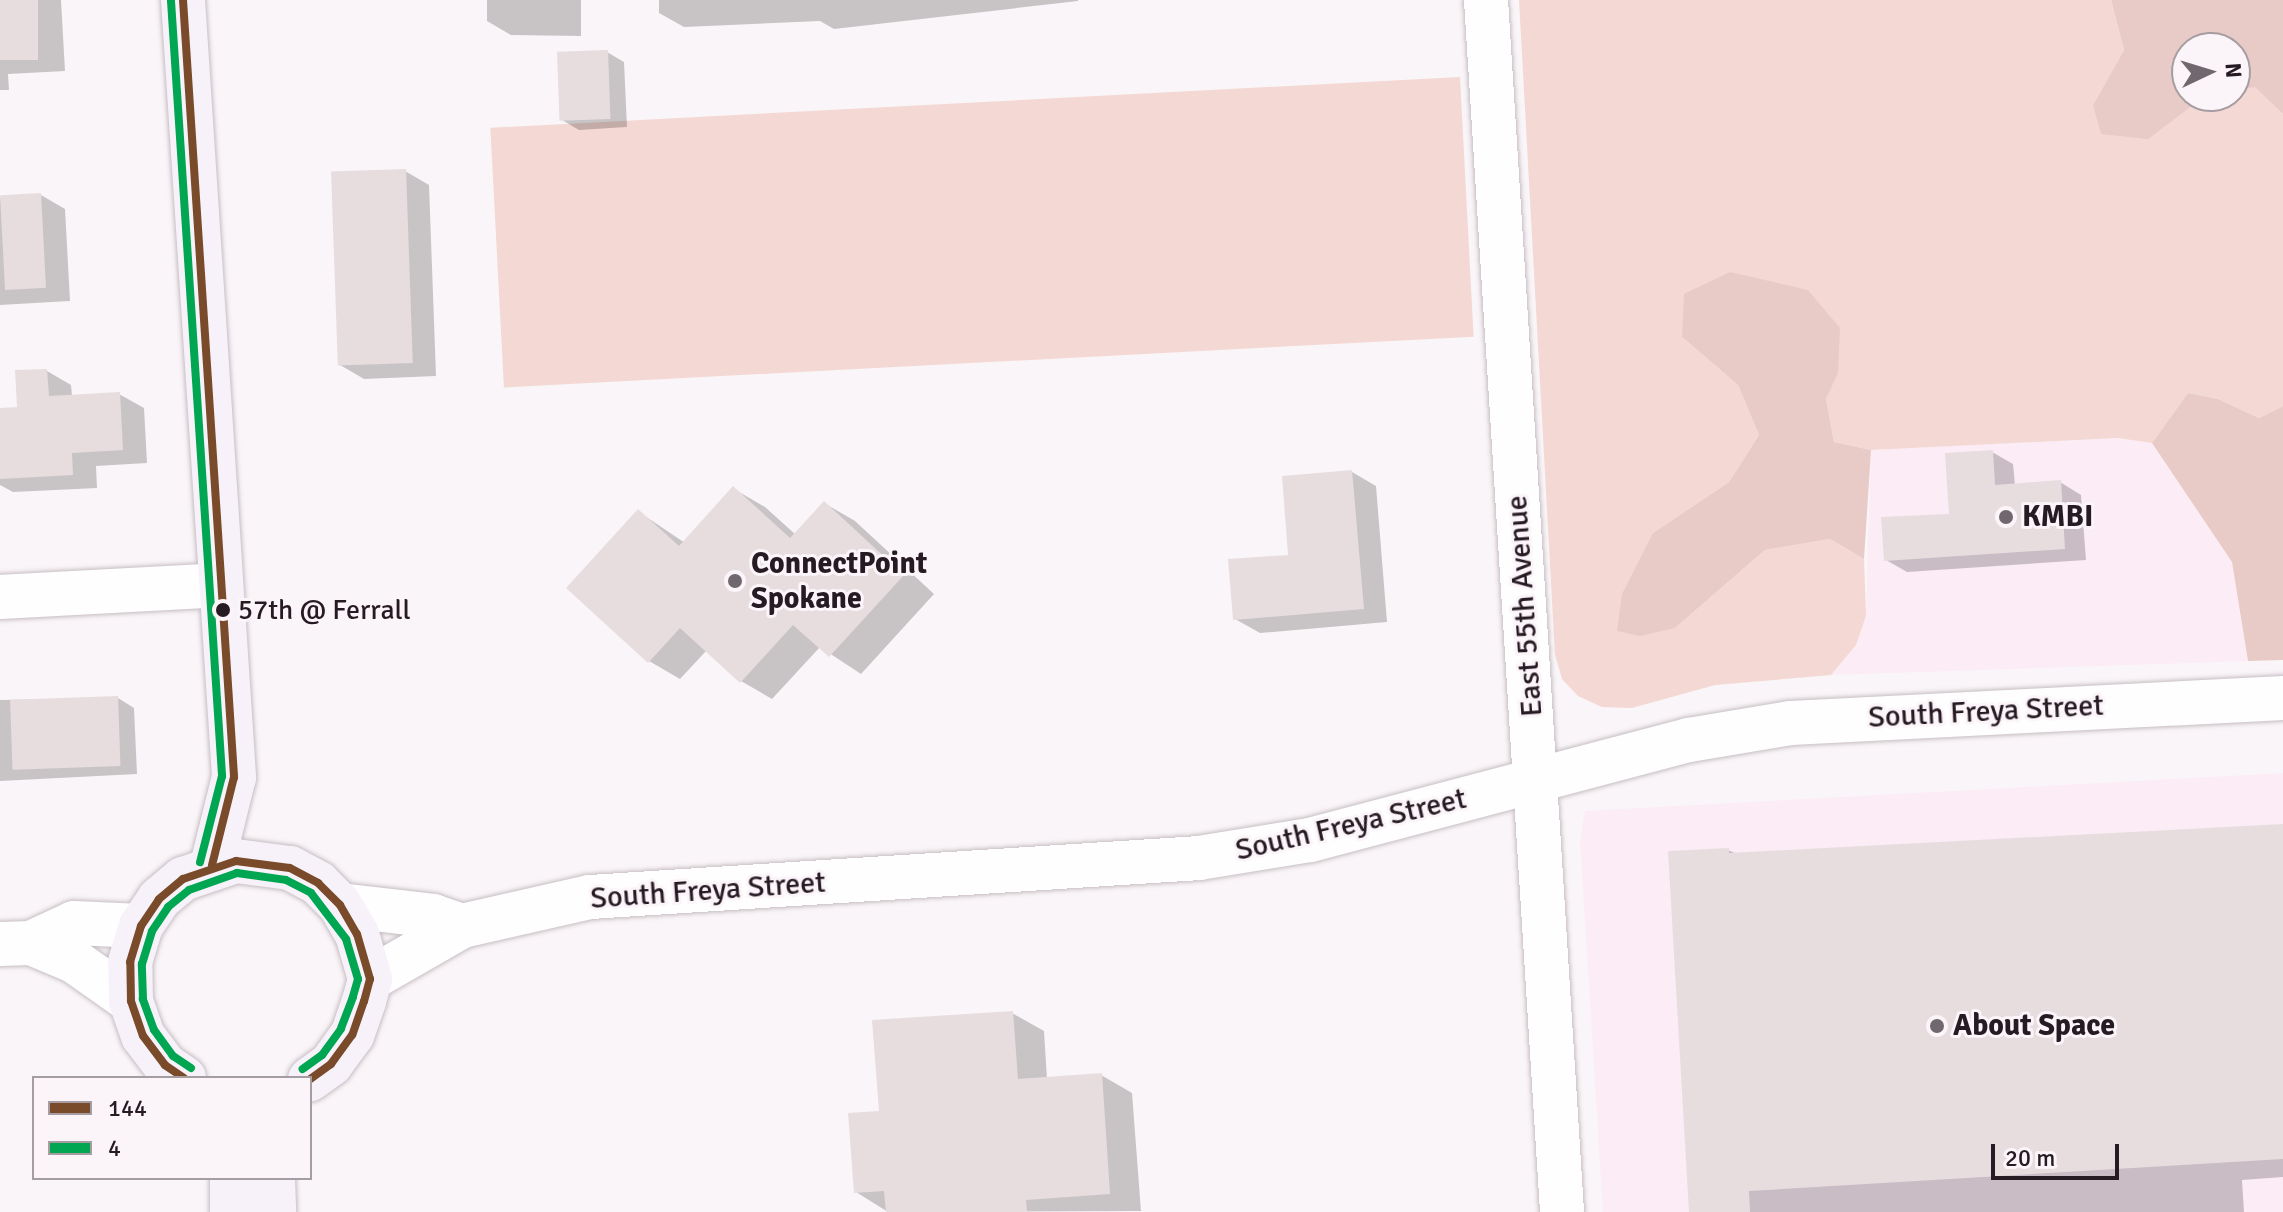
<!DOCTYPE html>
<html>
<head>
<meta charset="utf-8">
<style>
  body { margin:0 }
  #map { position:relative; width:2283px; height:1212px; overflow:hidden; background:#faf5f8; font-family:Signika,sans-serif }
  div>[style] { position:absolute }
  .built>* { inset:0; background:#fcecf5 }
  .green>* { inset:0; background:#f4d8d3; transform-origin:0 0 }
  .forest>* { inset:0; background:#e8cbc6 }
  .shadow>* { inset:0; background:#0003 }
  .building>* { inset:0; background:#e7dddf; transform-origin:0 0 }
  .roads { filter:drop-shadow(0 0 2px #c6bec3) drop-shadow(0 0 2px #c6bec3) }
  .minor>* { height:44px; margin:-22px; padding:0 22px; transform-origin:22px; border-radius:22px; background:#fefefe }
  .major>* { height:44px; margin:-22px; padding:0 22px; transform-origin:22px; border-radius:22px; background:#f7f2f9 }
  .bus-1>* { height:8px; margin:-4px; padding:0 4px; transform-origin:4px; border-radius:4px; background:#7a4b2a }
  .bus-2>* { height:8px; margin:-4px; padding:0 4px; transform-origin:4px; border-radius:4px; background:#00a651 }
  .dots>* { width:22px; height:22px; translate:-50% -50%; box-sizing:border-box; border:4px solid #fbf4f8; border-radius:50% }
  span { translate:-50% -50%; white-space:nowrap; text-align:center; line-height:1.15; -webkit-text-stroke:6px #fbf4f8; paint-order:stroke }
  .bus-label { font-size:28px; color:#271b23 }
  .left { translate:0 -50%; text-align:left }
  .poi-label { font-size:30px; color:#271b23; font-weight:700 }
  .street-label { font-size:30px; color:#271b23 }
  .legend { position:absolute; left:32px; top:1076px; width:280px; height:104px; box-sizing:border-box; background:#fbf4f8; border:2px solid #a69da3; margin:0; padding:10px 14px; list-style:none; font-size:24px; color:#271b23 }
  .legend li { display:flex; align-items:center; gap:16px; height:40px }
  .legend b { width:40px; border:2px solid #a69da3 }
  .north { position:absolute; left:2171px; top:32px; width:80px; height:80px; box-sizing:border-box; background:#fbf4f8; border:2px solid #a69da3; border-radius:50%; rotate:86deg; font-size:22px; font-weight:700; line-height:32px; text-align:center; color:#271b23 }
  .north::after { content:''; display:block; margin:auto; width:28px; height:36px; background:#71676e; clip-path:polygon(50% 0,100% 100%,50% 72%,0 100%) }
  .scale { position:absolute; left:1991px; top:1144px; width:128px; height:36px; box-sizing:border-box; border:4px solid #271b23; border-top:0; padding-left:10px; font-size:24px; line-height:28px; white-space:nowrap; color:#271b23; -webkit-text-stroke:6px #fbf4f8; paint-order:stroke }
</style>
</head>
<body>
<div id="map">
  <div class="built">
    <div style="clip-path:polygon(2118px 438px,2152px 443px,2232px 562px,2248px 661px,1831px 675px,1856px 645px,1866px 616px,1871px 450px)"></div>
    <div style="clip-path:polygon(2283px 773px,2283px 1212px,1603px 1212px,1580px 841px,1585px 811px)"></div>
  </div>
  <div class="green">
    <div style="clip-path:polygon(1519px 0,2111px 0,2124px 50px,2093px 105px,2148px 138px,2200px 100px,2235px 96px,2235px 91px,2255px 86px,2283px 114px,2283px 406px,2259px 418px,2218px 399px,2188px 393px,2152px 443px,2118px 438px,1871px 450px,1834px 442px,1826px 399px,1837px 373px,1682px 337px,1738px 385px,1759px 435px,1729px 482px,1653px 533px,1675px 628px,1765px 550px,1830px 539px,1864px 559px,1866px 616px,1856px 645px,1831px 675px,1715px 685px,1632px 708px,1602px 707px,1578px 696px,1562px 679px,1555px 655px)"></div>
    <div style="left:1460px;top:77px;width:260px;height:971px;rotate:87deg"></div>
  </div>
  <div class="forest">
    <div style="clip-path:polygon(2111px 0,2283px 0,2283px 114px,2255px 87px,2235px 91px,2235px 48px,2187px 48px,2187px 96px,2216px 96px,2200px 100px,2148px 139px,2101px 134px,2093px 105px,2124px 50px)"></div>
    <div style="clip-path:polygon(1730px 272px,1808px 290px,1840px 328px,1838px 373px,1826px 399px,1834px 442px,1871px 450px,1864px 559px,1830px 539px,1765px 550px,1675px 628px,1640px 636px,1617px 631px,1622px 594px,1653px 533px,1729px 482px,1759px 435px,1738px 385px,1682px 337px,1684px 294px)"></div>
    <div style="clip-path:polygon(2188px 393px,2218px 399px,2259px 418px,2283px 406px,2283px 660px,2248px 661px,2232px 562px,2152px 443px)"></div>
  </div>
  <div class="shadow">
    <div style="clip-path:polygon(0 0,61px 0,65px 71px,8px 74px,9px 90px,0 90px)"></div>
    <div style="clip-path:polygon(487px 0,581px 0,581px 36px,511px 35px,487px 21px)"></div>
    <div style="clip-path:polygon(659px 0,1078px 0,1078px 1px,834px 29px,820px 21px,684px 27px,659px 13px)"></div>
    <div style="clip-path:polygon(607px 52px,624px 62px,627px 127px,579px 130px,562px 120px)"></div>
    <div style="clip-path:polygon(405px 171px,429px 185px,436px 376px,364px 379px,340px 365px)"></div>
    <div style="clip-path:polygon(41px 195px,65px 209px,70px 301px,0 305px,0 198px)"></div>
    <div style="clip-path:polygon(47px 371px,71px 385px,72px 396px,119px 394px,144px 408px,147px 463px,96px 466px,97px 488px,13px 492px,0 485px,0 410px,19px 409px)"></div>
    <div style="clip-path:polygon(1992px 452px,2013px 464px,2015px 485px,2060px 482px,2081px 495px,2086px 560px,1907px 572px,1886px 560px,1951px 516px)"></div>
    <div style="clip-path:polygon(1352px 472px,1376px 486px,1387px 622px,1260px 633px,1235px 619px,1290px 556px)"></div>
    <div style="clip-path:polygon(734px 489px,765px 507px,796px 535px,824px 503px,855px 521px,934px 594px,861px 674px,820px 647px,772px 699px,741px 681px,707px 650px,680px 679px,649px 661px,639px 512px,685px 543px)"></div>
    <div style="clip-path:polygon(118px 698px,134px 708px,137px 774px,0 781px,0 700px)"></div>
    <div style="clip-path:polygon(2283px 826px,2283px 1177px,2242px 1180px,2244px 1212px,1691px 1212px,1728px 850px,1737px 854px)"></div>
    <div style="clip-path:polygon(1012px 1013px,1044px 1031px,1047px 1079px,1101px 1075px,1132px 1093px,1141px 1211px,888px 1212px,856px 1192px,881px 1113px)"></div>
  </div>
  <div class="building">
    <div style="left:0;top:0;width:38px;height:60px"></div>
    <div style="left:608px;top:50px;width:69px;height:51px;rotate:88deg"></div>
    <div style="left:406px;top:169px;width:194px;height:75px;rotate:88deg"></div>
    <div style="left:41px;top:193px;width:95px;height:41px;rotate:87deg"></div>
    <div style="clip-path:polygon(47px 369px,49px 396px,120px 392px,123px 450px,72px 453px,73px 475px,0 479px,0 408px,17px 407px,15px 370px)"></div>
    <div style="clip-path:polygon(1993px 450px,1995px 485px,2061px 480px,2065px 549px,1884px 561px,1881px 517px,1949px 514px,1945px 453px)"></div>
    <div style="clip-path:polygon(1352px 470px,1364px 609px,1233px 620px,1228px 559px,1288px 555px,1282px 476px)"></div>
    <div style="clip-path:polygon(733px 486px,790px 538px,824px 501px,904px 575px,829px 657px,793px 625px,740px 683px,680px 628px,648px 663px,566px 588px,638px 509px,679px 546px)"></div>
    <div style="left:118px;top:696px;width:70px;height:108px;rotate:88deg"></div>
    <div style="clip-path:polygon(2283px 824px,2283px 1159px,1749px 1191px,1750px 1212px,1689px 1212px,1668px 851px,1729px 848px,1729px 853px)"></div>
    <div style="clip-path:polygon(1013px 1011px,1018px 1079px,1102px 1073px,1110px 1194px,1026px 1200px,1027px 1212px,886px 1212px,884px 1191px,854px 1193px,848px 1113px,879px 1111px,872px 1020px)"></div>
  </div>
  <div class="roads">
    <div class="minor">
      <div style="left:1486px;top:0;width:1214px;rotate:86.41deg"></div>
      <div style="left:0;top:597px;width:220px;rotate:-3.1deg"></div>
      <div style="left:340px;top:905px;width:94px;rotate:6.7deg"></div>
      <div style="left:433px;top:916px;width:31px;rotate:19deg"></div>
      <div style="left:31px;top:943px;width:47px;rotate:22.7deg"></div>
      <div style="left:74px;top:961px;width:70px;rotate:35.1deg"></div>
      <div style="left:0;top:944px;width:31px;rotate:-2deg"></div>
      <div style="left:31px;top:943px;width:47px;rotate:-24.9deg"></div>
      <div style="left:74px;top:923px;width:67px;rotate:2.6deg"></div>
      <div style="left:370px;top:979px;width:106px;rotate:-29.9deg"></div>
      <div style="left:462px;top:926px;width:131px;rotate:-12.8deg"></div>
      <div style="left:590px;top:897px;width:610px;rotate:-3.66deg"></div>
      <div style="left:1199px;top:858px;width:112px;rotate:-9.2deg"></div>
      <div style="left:1310px;top:840px;width:392px;rotate:-14.8deg"></div>
      <div style="left:1689px;top:740px;width:103px;rotate:-9.5deg"></div>
      <div style="left:1791px;top:723px;width:493px;rotate:-2.9deg"></div>
    </div>
    <div class="major">
      <div style="left:183px;top:0;width:779px;rotate:86.24deg"></div>
      <div style="left:234px;top:777px;width:91px;rotate:104deg"></div>
      <div style="left:184px;top:1078px;width:23px;rotate:-146deg"></div>
      <div style="left:165px;top:1065px;width:36px;rotate:-127deg"></div>
      <div style="left:143px;top:1036px;width:37px;rotate:-109deg"></div>
      <div style="left:131px;top:1001px;width:39px;rotate:-91deg"></div>
      <div style="left:130px;top:962px;width:38px;rotate:-73deg"></div>
      <div style="left:141px;top:926px;width:32px;rotate:-56deg"></div>
      <div style="left:159px;top:899px;width:31px;rotate:-40deg"></div>
      <div style="left:183px;top:879px;width:56px;rotate:-18.8deg"></div>
      <div style="left:236px;top:861px;width:54px;rotate:7.4deg"></div>
      <div style="left:290px;top:868px;width:32px;rotate:28deg"></div>
      <div style="left:318px;top:883px;width:31px;rotate:45deg"></div>
      <div style="left:340px;top:905px;width:34px;rotate:60deg"></div>
      <div style="left:357px;top:934px;width:47px;rotate:73.9deg"></div>
      <div style="left:370px;top:979px;width:23px;rotate:105deg"></div>
      <div style="left:364px;top:1001px;width:36px;rotate:109deg"></div>
      <div style="left:352px;top:1035px;width:36px;rotate:126deg"></div>
      <div style="left:331px;top:1064px;width:26px;rotate:144deg"></div>
      <div style="left:232px;top:1178px;width:34px;rotate:90deg"></div>
      <div style="left:273px;top:1178px;width:34px;rotate:88deg"></div>
    </div>
  </div>
  <div class="bus-1">
    <div style="left:183px;top:0;width:779px;rotate:86.24deg"></div>
    <div style="left:234px;top:777px;width:91px;rotate:104deg"></div>
    <div style="left:184px;top:1078px;width:23px;rotate:-146deg"></div>
    <div style="left:165px;top:1065px;width:36px;rotate:-127deg"></div>
    <div style="left:143px;top:1036px;width:37px;rotate:-109deg"></div>
    <div style="left:131px;top:1001px;width:39px;rotate:-91deg"></div>
    <div style="left:130px;top:962px;width:38px;rotate:-73deg"></div>
    <div style="left:141px;top:926px;width:32px;rotate:-56deg"></div>
    <div style="left:159px;top:899px;width:31px;rotate:-40deg"></div>
    <div style="left:183px;top:879px;width:56px;rotate:-18.8deg"></div>
    <div style="left:236px;top:861px;width:54px;rotate:7.4deg"></div>
    <div style="left:290px;top:868px;width:32px;rotate:28deg"></div>
    <div style="left:318px;top:883px;width:31px;rotate:45deg"></div>
    <div style="left:340px;top:905px;width:34px;rotate:60deg"></div>
    <div style="left:357px;top:934px;width:47px;rotate:73.9deg"></div>
    <div style="left:370px;top:979px;width:23px;rotate:105deg"></div>
    <div style="left:364px;top:1001px;width:36px;rotate:109deg"></div>
    <div style="left:352px;top:1035px;width:36px;rotate:126deg"></div>
    <div style="left:331px;top:1064px;width:26px;rotate:144deg"></div>
  </div>
  <div class="bus-2">
    <div style="left:171px;top:1px;width:777px;rotate:86.23deg"></div>
    <div style="left:222px;top:776px;width:89px;rotate:104.3deg"></div>
    <div style="left:191px;top:1068px;width:22px;rotate:-146deg"></div>
    <div style="left:173px;top:1056px;width:32px;rotate:-126deg"></div>
    <div style="left:154px;top:1030px;width:33px;rotate:-110deg"></div>
    <div style="left:143px;top:999px;width:35px;rotate:-92deg"></div>
    <div style="left:142px;top:964px;width:34px;rotate:-73deg"></div>
    <div style="left:152px;top:931px;width:29px;rotate:-56deg"></div>
    <div style="left:168px;top:907px;width:27px;rotate:-39deg"></div>
    <div style="left:189px;top:890px;width:51px;rotate:-19.5deg"></div>
    <div style="left:237px;top:873px;width:49px;rotate:8.1deg"></div>
    <div style="left:286px;top:880px;width:28px;rotate:27deg"></div>
    <div style="left:311px;top:893px;width:58px;rotate:52.7deg"></div>
    <div style="left:346px;top:939px;width:42px;rotate:73.3deg"></div>
    <div style="left:358px;top:979px;width:19px;rotate:106deg"></div>
    <div style="left:353px;top:997px;width:34px;rotate:111deg"></div>
    <div style="left:341px;top:1029px;width:32px;rotate:126deg"></div>
    <div style="left:322px;top:1055px;width:24px;rotate:144deg"></div>
  </div>
  <div class="dots">
    <div style="left:2006px;top:517px;background:#71676e"></div>
    <div style="left:735px;top:581px;background:#71676e"></div>
    <div style="left:223px;top:610px;background:#271b23"></div>
    <div style="left:1937px;top:1026px;background:#71676e"></div>
  </div>
  <div class="bus-label">
    <span class="left" style="left:238px;top:610px">57th @ Ferrall</span>
  </div>
  <div class="poi-label">
    <span class="left" style="left:2022px;top:517px">KMBI</span>
    <span class="left" style="left:751px;top:581px">ConnectPoint<br>Spokane</span>
    <span class="left" style="left:1953px;top:1026px">About Space</span>
  </div>
  <div class="street-label">
    <span style="left:1525px;top:606px;rotate:-94deg">East 55th Avenue</span>
    <span style="left:1986px;top:712px;rotate:-3deg">South Freya Street</span>
    <span style="left:1351px;top:825px;rotate:-13deg">South Freya Street</span>
    <span style="left:708px;top:891px;rotate:-4deg">South Freya Street</span>
  </div>
  <ul class="legend">
  <li><b style="height:10px;background:#7a4b2a"></b>144</li>
  <li><b style="height:10px;background:#00a651"></b>4</li>
  </ul>
  <div class="north">N</div>
  <div class="scale">20 m</div>
</div>
</body>
</html>
